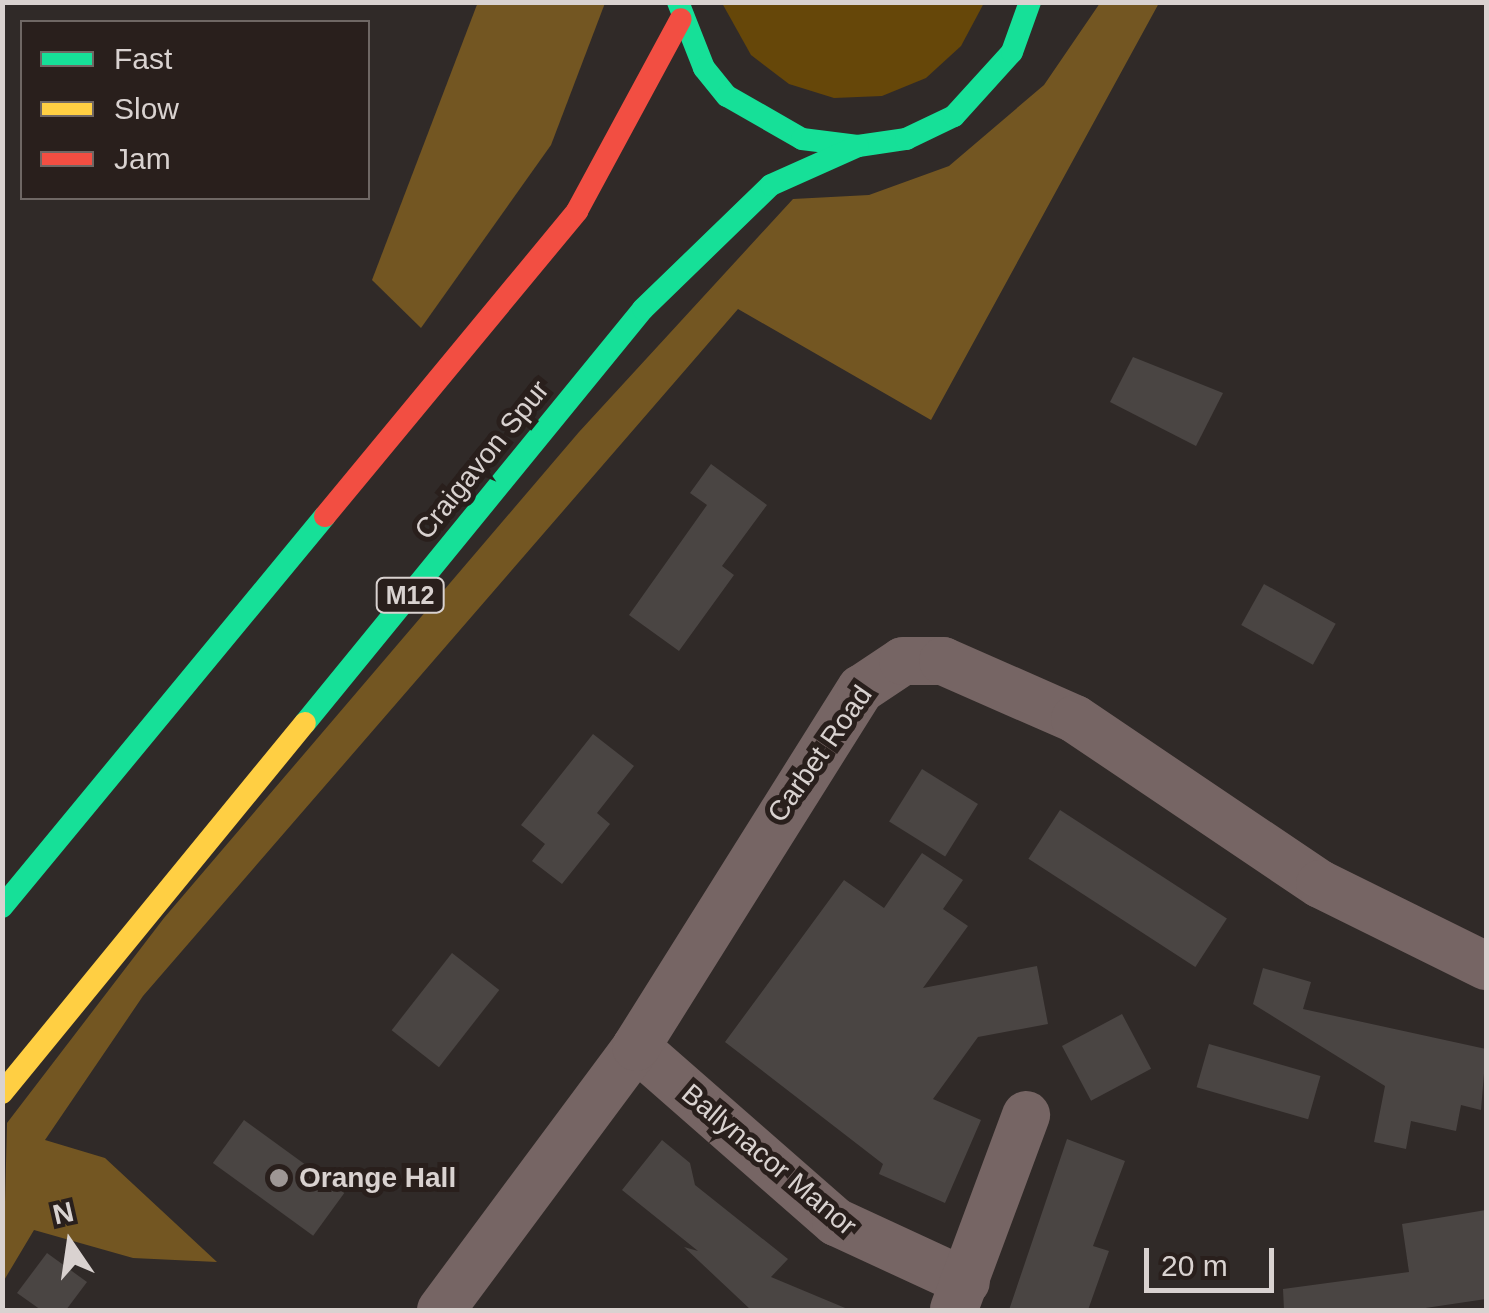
<!DOCTYPE html>
<html>
<head>
<meta charset="utf-8">
<style>
  body { margin:0 }
  #map { position:relative; width:1489px; height:1313px; overflow:hidden; background:#302a28; font-family:Helvetica,sans-serif }
  div>[style] { position:absolute }
  .green>* { inset:0; background:#664709 }
  .forest>* { inset:0; background:#735622 }
  .building>* { inset:0; background:#4a4543; transform-origin:0 0 }
  .street>* { height:48px; margin:-24px; padding:0 24px; transform-origin:24px; border-radius:24px; background:#766564 }
  .fast>* { height:22px; margin:-11px; padding:0 11px; transform-origin:11px; border-radius:11px; background:#16e098 }
  .slow>* { height:22px; margin:-11px; padding:0 11px; transform-origin:11px; border-radius:11px; background:#ffcf43 }
  .jam>* { height:22px; margin:-11px; padding:0 11px; transform-origin:11px; border-radius:11px; background:#f24e42 }
  .dots>* { width:28px; height:28px; translate:-50% -50%; box-sizing:border-box; border:5px solid #291f1c; border-radius:50% }
  span { translate:-50% -50%; white-space:nowrap; text-align:center; line-height:1.15; -webkit-text-stroke:10px #291f1c; paint-order:stroke }
  .shield-label span { padding:2px 8px; background:#291f1c; border:2px solid; border-radius:8px; -webkit-text-stroke-width:0 }
  .shield-label { font-size:25px; color:#d9d2d0; font-weight:700 }
  .street-label { font-size:28px; color:#d9d2d0 }
  .poi-label { font-size:28px; color:#d9d2d0; font-weight:700 }
  .left { translate:0 -50%; text-align:left }
  .frame { position:absolute; inset:0; border:5px solid #d9d2d0; pointer-events:none }
  .legend { position:absolute; left:20px; top:20px; width:350px; height:180px; box-sizing:border-box; background:#291f1c; border:2px solid #6f6764; margin:0; padding:12px 18px; list-style:none; font-size:30px; color:#d9d2d0 }
  .legend li { display:flex; align-items:center; gap:20px; height:50px }
  .legend b { width:50px; border:2px solid #6f6764 }
  .north { position:absolute; left:20px; top:1193px; width:100px; height:100px; -webkit-text-stroke:8px #291f1c; paint-order:stroke; rotate:347deg; font-size:28px; font-weight:700; line-height:40px; text-align:center; color:#d9d2d0 }
  .north::after { content:''; display:block; margin:auto; width:35px; height:45px; background:#d9d2d0; clip-path:polygon(50% 0,100% 100%,50% 72%,0 100%) }
  .scale { position:absolute; left:1144px; top:1248px; width:130px; height:45px; box-sizing:border-box; border:5px solid #d9d2d0; border-top:0; padding-left:12px; font-size:30px; line-height:35px; white-space:nowrap; color:#d9d2d0; -webkit-text-stroke:8px #291f1c; paint-order:stroke }
</style>
</head>
<body>
<div id="map">
  <div class="green">
    <div style="clip-path:polygon(722px 3px,722px 2px,984px 3px,961px 46px,926px 78px,882px 96px,834px 98px,789px 84px,751px 55px)"></div>
  </div>
  <div class="forest">
    <div style="clip-path:polygon(478px 2px,605px 3px,551px 145px,421px 328px,372px 280px)"></div>
    <div style="clip-path:polygon(1100px 3px,1159px 3px,931px 420px,738px 309px,143px 996px,45px 1140px,105px 1158px,217px 1262px,133px 1258px,34px 1230px,3px 1282px,7px 1123px,164px 918px,579px 432px,793px 199px,869px 195px,949px 166px,1044px 85px)"></div>
  </div>
  <div class="building">
    <div style="clip-path:polygon(1133px 357px,1223px 393px,1196px 446px,1110px 402px)"></div>
    <div style="clip-path:polygon(711px 464px,767px 505px,722px 566px,734px 575px,679px 651px,629px 615px,707px 505px,690px 493px)"></div>
    <div style="left:1264px;top:584px;width:82px;height:47px;rotate:29deg"></div>
    <div style="clip-path:polygon(593px 734px,634px 766px,597px 813px,610px 824px,562px 884px,532px 861px,545px 844px,521px 825px)"></div>
    <div style="left:922px;top:769px;width:66px;height:62px;rotate:32deg"></div>
    <div style="left:1060px;top:810px;width:199px;height:58px;rotate:33deg"></div>
    <div style="clip-path:polygon(922px 853px,963px 880px,943px 909px,968px 926px,923px 988px,1037px 966px,1048px 1024px,978px 1037px,933px 1099px,981px 1120px,945px 1203px,879px 1174px,883px 1164px,725px 1042px,844px 880px,884px 908px)"></div>
    <div style="left:452px;top:953px;width:60px;height:98px;rotate:38deg"></div>
    <div style="clip-path:polygon(1263px 968px,1311px 982px,1303px 1009px,1486px 1049px,1481px 1110px,1461px 1105px,1456px 1131px,1411px 1121px,1406px 1149px,1374px 1142px,1385px 1086px,1253px 1004px)"></div>
    <div style="left:1122px;top:1014px;width:62px;height:68px;rotate:62deg"></div>
    <div style="left:1209px;top:1044px;width:116px;height:45px;rotate:16deg"></div>
    <div style="left:244px;top:1120px;width:124px;height:53px;rotate:36deg"></div>
    <div style="clip-path:polygon(1067px 1139px,1125px 1161px,1093px 1246px,1109px 1251px,1088px 1310px,1009px 1310px)"></div>
    <div style="clip-path:polygon(662px 1140px,690px 1163px,695px 1185px,788px 1259px,771px 1277px,850px 1310px,751px 1310px,684px 1247px,698px 1251px,622px 1190px)"></div>
    <div style="clip-path:polygon(1486px 1210px,1486px 1299px,1412px 1310px,1284px 1310px,1283px 1289px,1409px 1272px,1402px 1224px)"></div>
    <div style="clip-path:polygon(47px 1253px,87px 1282px,66px 1310px,41px 1310px,17px 1293px)"></div>
  </div>
  <div class="street">
    <div style="left:636px;top:1047px;width:266px;rotate:41.2deg"></div>
    <div style="left:836px;top:1222px;width:143px;rotate:24.8deg"></div>
    <div style="left:954px;top:1309px;width:207px;rotate:-69.6deg"></div>
    <div style="left:441px;top:1310px;width:327px;rotate:-53.4deg"></div>
    <div style="left:636px;top:1047px;width:423px;rotate:-57.9deg"></div>
    <div style="left:861px;top:689px;width:50px;rotate:-33.7deg"></div>
    <div style="left:903px;top:661px;width:40px"></div>
    <div style="left:943px;top:661px;width:144px;rotate:23.7deg"></div>
    <div style="left:1075px;top:719px;width:295px;rotate:34deg"></div>
    <div style="left:1320px;top:884px;width:185px;rotate:26.3deg"></div>
  </div>
  <div class="fast">
    <div style="left:678px;top:2px;width:71px;rotate:68.5deg"></div>
    <div style="left:704px;top:68px;width:36px;rotate:51deg"></div>
    <div style="left:727px;top:96px;width:86px;rotate:29.8deg"></div>
    <div style="left:802px;top:139px;width:56px;rotate:7.1deg"></div>
    <div style="left:858px;top:146px;width:49px;rotate:-8.3deg"></div>
    <div style="left:906px;top:139px;width:53px;rotate:-25.6deg"></div>
    <div style="left:954px;top:116px;width:86px;rotate:-47.8deg"></div>
    <div style="left:1012px;top:52px;width:53px;rotate:-70.2deg"></div>
    <div style="left:305px;top:723px;width:534px;rotate:-50.77deg"></div>
    <div style="left:643px;top:309px;width:178px;rotate:-44.1deg"></div>
    <div style="left:771px;top:185px;width:95px;rotate:-24.1deg"></div>
    <div style="left:2px;top:907px;width:507px;rotate:-50.44deg"></div>
  </div>
  <div class="slow">
    <div style="left:2px;top:1093px;width:478px;rotate:-50.7deg"></div>
  </div>
  <div class="jam">
    <div style="left:325px;top:516px;width:396px;rotate:-50.4deg"></div>
    <div style="left:577px;top:211px;width:218px;rotate:-61.6deg"></div>
  </div>
  <div class="dots">
    <div style="left:279px;top:1178px;background:#9e9795"></div>
  </div>
  <div class="shield-label">
    <span style="left:410px;top:595px">M12</span>
  </div>
  <div class="street-label">
    <span style="left:482px;top:460px;rotate:-51deg">Craigavon Spur</span>
    <span style="left:820px;top:754px;rotate:-55deg">Carbet Road</span>
    <span style="left:769px;top:1160px;rotate:40deg">Ballynacor Manor</span>
  </div>
  <div class="poi-label">
    <span class="left" style="left:299px;top:1178px">Orange Hall</span>
  </div>
  <div class="frame"></div>
  <ul class="legend">
  <li><b style="height:12px;background:#16e098"></b>Fast</li>
  <li><b style="height:12px;background:#ffcf43"></b>Slow</li>
  <li><b style="height:12px;background:#f24e42"></b>Jam</li>
  </ul>
  <div class="north">N</div>
  <div class="scale">20 m</div>
</div>
</body>
</html>
